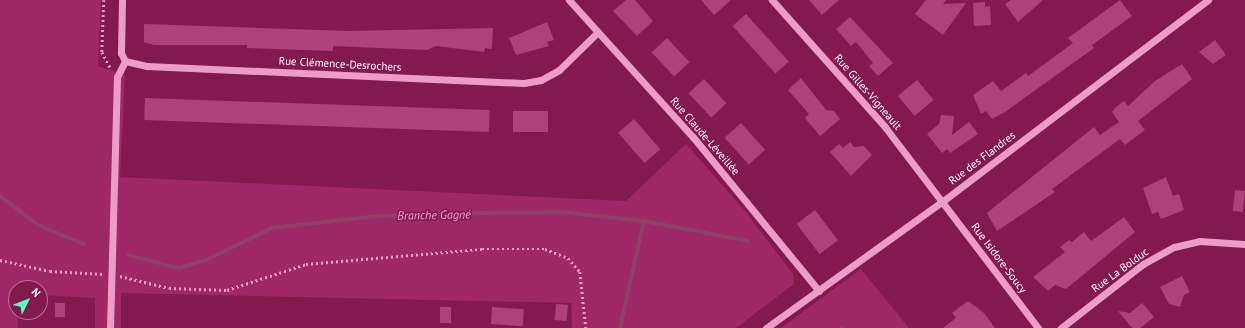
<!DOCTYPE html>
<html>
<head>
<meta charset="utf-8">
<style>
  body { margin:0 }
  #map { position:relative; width:1245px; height:328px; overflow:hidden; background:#82194f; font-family:"PT Sans",sans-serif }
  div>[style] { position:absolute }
  .green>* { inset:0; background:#9f2867 }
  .stream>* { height:4px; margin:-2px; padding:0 2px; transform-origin:2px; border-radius:2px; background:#8e4169 }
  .building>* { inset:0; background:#ab4279; transform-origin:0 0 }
  .path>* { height:2.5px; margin-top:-1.25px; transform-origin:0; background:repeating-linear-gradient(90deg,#eb9dc7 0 2px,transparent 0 5px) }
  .minor>* { height:7px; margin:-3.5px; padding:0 3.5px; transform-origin:3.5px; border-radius:3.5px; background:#eb9dc7 }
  span { translate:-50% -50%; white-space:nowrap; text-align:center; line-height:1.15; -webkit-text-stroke:3px #82194f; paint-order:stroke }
  .street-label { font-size:11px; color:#fff }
  .water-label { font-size:12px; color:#f3a8d0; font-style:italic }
  .north { position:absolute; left:8px; top:280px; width:40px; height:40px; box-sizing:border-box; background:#82194f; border:1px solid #b47595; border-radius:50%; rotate:47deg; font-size:11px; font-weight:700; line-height:16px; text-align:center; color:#fff }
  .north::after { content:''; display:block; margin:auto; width:14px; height:18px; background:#58fec0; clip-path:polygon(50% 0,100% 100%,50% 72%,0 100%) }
</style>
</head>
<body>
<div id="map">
  <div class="green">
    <div style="clip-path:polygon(0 0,101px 0,98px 66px,125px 75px,120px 177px,626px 201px,686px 144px,745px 211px,793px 274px,794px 284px,736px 328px,572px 328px,571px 303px,121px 293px,121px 328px,95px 328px,95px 298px,40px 295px,40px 288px,16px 288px,18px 328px,0 328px)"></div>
    <div style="clip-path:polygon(861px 269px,909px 328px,781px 328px,835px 288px)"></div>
  </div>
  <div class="stream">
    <div style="left:0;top:196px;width:48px;rotate:37.3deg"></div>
    <div style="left:38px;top:225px;width:50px;rotate:22.4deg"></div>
    <div style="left:128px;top:255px;width:53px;rotate:14.3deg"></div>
    <div style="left:179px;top:268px;width:28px;rotate:-17deg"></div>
    <div style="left:206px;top:260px;width:73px;rotate:-25.9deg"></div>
    <div style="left:272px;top:228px;width:107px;rotate:-6.5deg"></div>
    <div style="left:378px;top:216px;width:107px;rotate:-1.6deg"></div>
    <div style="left:485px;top:213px;width:77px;rotate:-0.7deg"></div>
    <div style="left:562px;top:212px;width:82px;rotate:6.3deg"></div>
    <div style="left:644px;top:221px;width:106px;rotate:10.9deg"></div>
    <div style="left:842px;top:327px;width:2px;rotate:27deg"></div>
    <div style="left:620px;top:328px;width:110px;rotate:-77.4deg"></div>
  </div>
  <div class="building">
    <div style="clip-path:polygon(626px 0,635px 0,653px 21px,637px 36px,613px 11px)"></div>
    <div style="clip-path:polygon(701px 0,731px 0,714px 15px)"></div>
    <div style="clip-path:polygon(809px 0,839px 0,822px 15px)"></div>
    <div style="clip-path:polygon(926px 0,946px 0,943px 4px,966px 3px,943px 35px,915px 14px)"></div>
    <div style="clip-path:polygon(1011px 0,1043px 0,1018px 22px,1005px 4px)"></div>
    <div style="clip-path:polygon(1120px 0,1132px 16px,1092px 45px,1094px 48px,1005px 112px,992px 119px,986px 111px,981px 114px,973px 95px,993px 81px,1001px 91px,1026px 73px,1028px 76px,1073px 43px,1068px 38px)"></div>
    <div style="clip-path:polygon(985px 2px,985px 7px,990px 6px,991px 25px,974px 26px,973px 3px)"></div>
    <div style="left:746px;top:14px;width:64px;height:18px;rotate:48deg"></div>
    <div style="clip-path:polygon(850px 17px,893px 63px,878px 76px,869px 66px,873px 63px,856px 42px,851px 46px,836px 29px)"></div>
    <div style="clip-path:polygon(547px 22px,554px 40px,547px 42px,549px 46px,516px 55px,509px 38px)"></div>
    <div style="clip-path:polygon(144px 24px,347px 31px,493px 28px,492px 49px,485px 48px,484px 52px,436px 46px,427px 50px,333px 46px,333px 51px,247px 48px,247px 45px,154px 45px,144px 42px)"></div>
    <div style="left:667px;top:38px;width:33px;height:21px;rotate:47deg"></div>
    <div style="clip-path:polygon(1215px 40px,1226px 55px,1213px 64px,1199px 52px)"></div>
    <div style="clip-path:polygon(1182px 64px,1192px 79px,1138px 121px,1145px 130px,1125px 145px,1120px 139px,1052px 189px,1055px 192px,997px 231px,987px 213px,1094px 127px,1100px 135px,1119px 122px,1112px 112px,1116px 107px,1124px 101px,1128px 106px,1155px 81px)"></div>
    <div style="clip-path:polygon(801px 78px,826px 110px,834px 111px,840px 119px,820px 136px,805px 118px,809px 114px,788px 90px)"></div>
    <div style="left:704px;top:79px;width:33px;height:21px;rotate:47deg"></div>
    <div style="left:917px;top:80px;width:26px;height:25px;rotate:50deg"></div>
    <div style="left:145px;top:98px;width:345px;height:22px;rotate:2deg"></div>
    <div style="left:548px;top:111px;width:21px;height:35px;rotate:90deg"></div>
    <div style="clip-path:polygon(941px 115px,954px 116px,952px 135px,969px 122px,978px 134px,950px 153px,947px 149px,942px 153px,927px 134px,939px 124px)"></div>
    <div style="left:634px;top:119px;width:40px;height:21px;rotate:49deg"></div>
    <div style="left:741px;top:123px;width:36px;height:22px;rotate:48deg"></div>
    <div style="clip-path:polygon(850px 142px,854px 147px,864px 146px,872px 155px,851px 176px,830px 152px,839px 144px,843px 148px)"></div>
    <div style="clip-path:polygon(1166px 177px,1173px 196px,1179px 194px,1184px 210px,1161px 219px,1158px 212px,1152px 214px,1143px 188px)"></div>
    <div style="left:1235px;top:190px;width:10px;height:21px;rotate:6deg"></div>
    <div style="left:815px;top:210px;width:38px;height:23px;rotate:53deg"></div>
    <div style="clip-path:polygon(1124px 217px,1135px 232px,1066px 289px,1055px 285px,1048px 291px,1033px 277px,1065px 252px,1060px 247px,1069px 240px,1072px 242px,1084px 232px,1091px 241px)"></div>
    <div style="clip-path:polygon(1182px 276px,1190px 292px,1184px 295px,1180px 307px,1169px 304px,1160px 287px)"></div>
    <div style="clip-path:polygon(968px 301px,984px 313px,995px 328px,943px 328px,956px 318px,952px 313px)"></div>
    <div style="left:55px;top:303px;width:10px;height:14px"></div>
    <div style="clip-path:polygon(1142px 303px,1154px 317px,1140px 328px,1132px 328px,1118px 311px,1130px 313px)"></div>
    <div style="left:556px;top:304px;width:12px;height:16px;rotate:5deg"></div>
    <div style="left:440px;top:307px;width:11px;height:16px"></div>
    <div style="left:492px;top:307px;width:32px;height:17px;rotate:4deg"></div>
  </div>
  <div class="path">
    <div style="left:104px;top:0;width:52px;rotate:92.2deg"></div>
    <div style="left:102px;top:52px;width:19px;rotate:62deg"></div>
    <div style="left:0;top:260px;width:51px;rotate:12.4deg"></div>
    <div style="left:50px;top:271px;width:53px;rotate:3.2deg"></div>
    <div style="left:120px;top:276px;width:50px;rotate:13.8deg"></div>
    <div style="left:169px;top:288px;width:58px;rotate:2deg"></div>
    <div style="left:227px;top:290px;width:83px;rotate:-18.2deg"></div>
    <div style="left:306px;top:264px;width:177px;rotate:-4.9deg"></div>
    <div style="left:482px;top:249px;width:63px"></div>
    <div style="left:545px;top:249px;width:25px;rotate:21deg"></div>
    <div style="left:568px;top:258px;width:18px;rotate:49deg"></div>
    <div style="left:580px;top:272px;width:56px;rotate:83.9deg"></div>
  </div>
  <div class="minor">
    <div style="left:122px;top:0;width:53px;rotate:91.1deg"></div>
    <div style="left:121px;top:53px;width:9px;rotate:63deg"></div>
    <div style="left:125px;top:61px;width:23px;rotate:13deg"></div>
    <div style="left:147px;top:66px;width:377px;rotate:2.6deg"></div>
    <div style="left:524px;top:83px;width:17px;rotate:-10deg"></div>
    <div style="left:541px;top:80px;width:21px;rotate:-29deg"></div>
    <div style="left:559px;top:70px;width:54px;rotate:-44.3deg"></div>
    <div style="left:569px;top:0;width:185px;rotate:47.9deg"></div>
    <div style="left:693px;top:137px;width:199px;rotate:50.7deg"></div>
    <div style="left:772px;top:0;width:170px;rotate:48.3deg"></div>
    <div style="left:885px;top:127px;width:253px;rotate:52.7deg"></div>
    <div style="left:110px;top:328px;width:251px;rotate:-88.4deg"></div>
    <div style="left:117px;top:77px;width:18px;rotate:-63deg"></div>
    <div style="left:766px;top:328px;width:218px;rotate:-35.7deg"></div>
    <div style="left:943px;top:201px;width:333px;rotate:-37.2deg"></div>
    <div style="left:1061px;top:328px;width:104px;rotate:-38deg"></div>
    <div style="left:1143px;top:264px;width:35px;rotate:-29deg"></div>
    <div style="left:1174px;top:247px;width:26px;rotate:-13deg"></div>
    <div style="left:1199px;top:241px;width:46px;rotate:3.7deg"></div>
  </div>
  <div class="street-label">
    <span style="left:340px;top:64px;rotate:3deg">Rue Clémence-Desrochers</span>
    <span style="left:868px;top:92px;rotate:49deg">Rue Gilles-Vigneault</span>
    <span style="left:705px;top:136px;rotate:49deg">Rue Claude-Léveillée</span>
    <span style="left:982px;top:158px;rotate:-37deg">Rue des Flandres</span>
    <span style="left:999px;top:258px;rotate:53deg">Rue Isidore-Soucy</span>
    <span style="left:1120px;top:270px;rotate:-36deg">Rue La Bolduc</span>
  </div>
  <div class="water-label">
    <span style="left:434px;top:215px;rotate:-1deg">Branche Gagné</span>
  </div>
  <div class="north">N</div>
</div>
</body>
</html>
